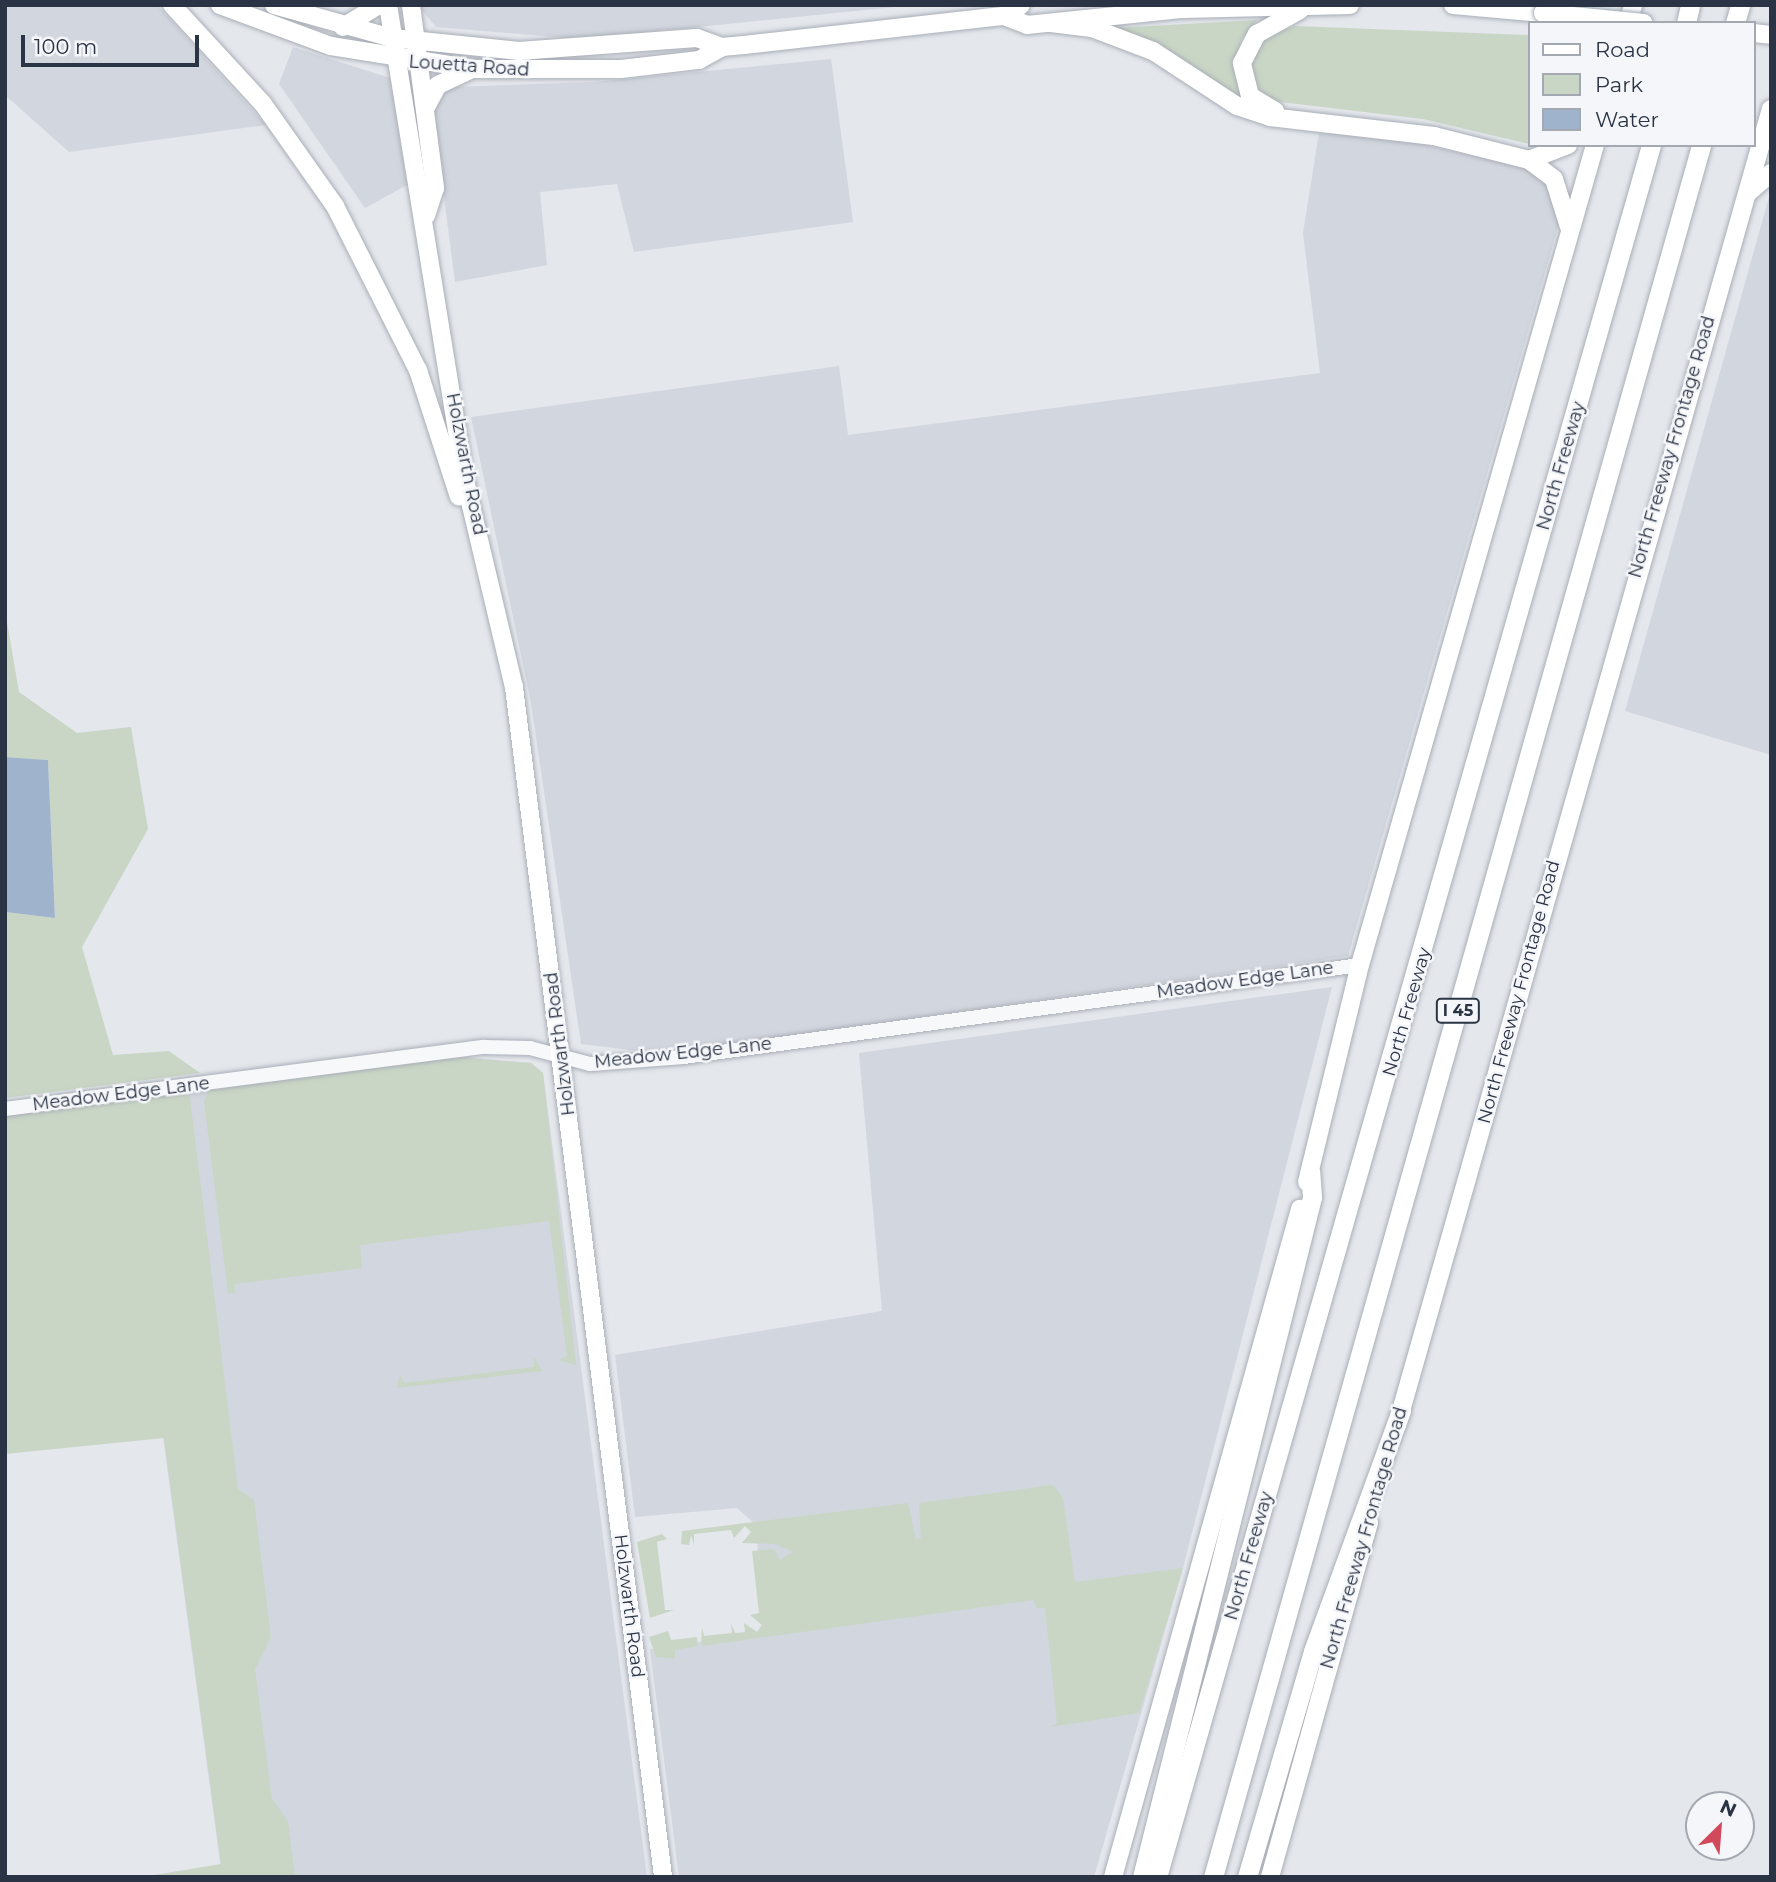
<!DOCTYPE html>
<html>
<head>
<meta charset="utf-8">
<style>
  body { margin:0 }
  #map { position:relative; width:1776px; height:1882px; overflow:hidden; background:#e4e7ec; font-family:Montserrat,sans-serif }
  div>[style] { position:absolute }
  .built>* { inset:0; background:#d2d6de }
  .green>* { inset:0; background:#c9d6c5 }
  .water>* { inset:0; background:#9fb4cc }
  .roads { filter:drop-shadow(0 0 2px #a9aeb7) drop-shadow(0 0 2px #a9aeb7) }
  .minor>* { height:14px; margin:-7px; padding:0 7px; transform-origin:7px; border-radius:7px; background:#f7f8fa }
  .major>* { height:18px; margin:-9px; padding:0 9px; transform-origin:9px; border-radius:9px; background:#fff }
  .highway>* { height:19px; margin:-9.5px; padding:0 9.5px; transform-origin:9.5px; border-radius:9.5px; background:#fff }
  .bridges { filter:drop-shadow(0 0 2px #a3abb8) drop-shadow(0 0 2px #a3abb8) }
  .major-bridge>* { height:18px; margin:-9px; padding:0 9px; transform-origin:9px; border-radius:9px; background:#fff }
  span { translate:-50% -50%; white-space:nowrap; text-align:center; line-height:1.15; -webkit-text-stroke:5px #f4f6f9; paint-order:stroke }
  .shield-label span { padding:2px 5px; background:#f4f6f9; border:2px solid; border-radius:5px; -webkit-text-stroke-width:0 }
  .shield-label { font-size:16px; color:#2b3445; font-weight:700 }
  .street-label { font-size:18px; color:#2b3445 }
  .frame { position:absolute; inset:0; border:7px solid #2b3445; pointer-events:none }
  .legend { position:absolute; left:1528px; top:21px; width:228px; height:126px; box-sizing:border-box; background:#f4f6f9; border:2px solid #a4a8b1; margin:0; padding:9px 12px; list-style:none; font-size:21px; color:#2b3445 }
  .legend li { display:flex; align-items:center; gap:14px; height:35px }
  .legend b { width:35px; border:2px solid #a4a8b1 }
  .north { position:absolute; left:1685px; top:1791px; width:70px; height:70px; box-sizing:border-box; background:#f4f6f9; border:2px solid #a4a8b1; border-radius:50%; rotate:25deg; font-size:19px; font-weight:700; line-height:28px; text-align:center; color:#2b3445 }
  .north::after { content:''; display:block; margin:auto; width:24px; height:32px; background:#d1495b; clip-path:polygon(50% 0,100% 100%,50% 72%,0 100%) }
  .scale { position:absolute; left:21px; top:35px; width:178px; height:32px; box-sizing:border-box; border:4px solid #2b3445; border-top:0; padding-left:9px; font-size:21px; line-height:24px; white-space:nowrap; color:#2b3445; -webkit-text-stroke:5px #f4f6f9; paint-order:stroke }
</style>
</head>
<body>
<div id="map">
  <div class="built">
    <div style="clip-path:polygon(5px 5px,157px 5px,266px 125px,69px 152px,5px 95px)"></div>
    <div style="clip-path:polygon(418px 5px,914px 5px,579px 39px,436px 27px)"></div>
    <div style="clip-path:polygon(293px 47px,390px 78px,407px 185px,365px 208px,279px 84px)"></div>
    <div style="clip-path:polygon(831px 59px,853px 222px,634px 252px,617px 184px,540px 192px,547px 265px,455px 282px,433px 112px,449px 87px,593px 82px)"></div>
    <div style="clip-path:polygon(1319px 133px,1402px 140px,1519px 166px,1544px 180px,1556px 199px,1559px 224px,1348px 956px,663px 1054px,581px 1044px,531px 703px,471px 417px,839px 366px,848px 435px,1320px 373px,1303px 233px)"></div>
    <div style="clip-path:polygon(1771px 190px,1771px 755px,1625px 711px)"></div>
    <div style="clip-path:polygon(1332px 987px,1183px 1568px,1094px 1877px,679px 1877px,650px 1649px,767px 1632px,755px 1524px,737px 1508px,635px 1517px,615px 1355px,882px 1311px,859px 1053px)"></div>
    <div style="clip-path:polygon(463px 1057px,531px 1063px,543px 1073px,647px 1877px,222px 1877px,118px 1100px)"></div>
  </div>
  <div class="green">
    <div style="clip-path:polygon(1257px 20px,1241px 40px,1235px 71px,1252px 105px,1115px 28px)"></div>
    <div style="clip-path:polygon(1295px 26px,1529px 35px,1529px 144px,1423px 119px,1272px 101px,1259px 91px,1251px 63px,1265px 36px)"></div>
    <div style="clip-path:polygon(5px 610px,19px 692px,77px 733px,131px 727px,148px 829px,82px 947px,113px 1055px,169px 1051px,200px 1073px,5px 1098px,5px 912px,55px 918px,48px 760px,5px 757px)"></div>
    <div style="clip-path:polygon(452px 1057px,531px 1063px,543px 1073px,576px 1365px,559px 1360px,567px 1356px,549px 1221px,360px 1245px,362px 1268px,235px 1284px,235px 1293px,228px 1293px,204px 1102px,208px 1090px)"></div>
    <div style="clip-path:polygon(183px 1091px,190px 1098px,238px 1489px,254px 1500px,271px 1637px,255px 1669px,272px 1799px,288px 1821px,295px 1877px,142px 1877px,221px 1864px,164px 1438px,5px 1454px,5px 1115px)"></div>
    <div style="clip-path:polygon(534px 1357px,542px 1371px,397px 1388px,400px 1374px,404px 1383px,534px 1367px)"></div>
    <div style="clip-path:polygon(1053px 1485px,1063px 1498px,1075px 1582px,1183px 1568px,1139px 1713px,1051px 1727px,1057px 1723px,1045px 1608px,1036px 1608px,1034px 1600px,701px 1646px,702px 1627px,704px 1636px,732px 1633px,731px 1623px,735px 1633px,745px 1632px,744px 1623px,757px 1632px,762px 1625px,750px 1615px,759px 1613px,752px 1551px,774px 1549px,780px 1560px,793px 1552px,775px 1544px,742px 1543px,751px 1532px,745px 1526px,734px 1538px,731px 1530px,694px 1534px,694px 1545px,691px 1535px,689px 1545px,681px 1544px,682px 1531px,908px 1503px,916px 1539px,921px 1538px,919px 1503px)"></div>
    <div style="clip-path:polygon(662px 1534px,667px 1539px,657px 1542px,665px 1610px,674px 1610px,650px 1618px,637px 1542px)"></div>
    <div style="clip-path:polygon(668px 1631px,671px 1640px,697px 1637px,698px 1646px,675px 1650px,675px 1659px,656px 1657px,649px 1637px)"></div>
  </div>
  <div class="water">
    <div style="clip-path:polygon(5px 757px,48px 760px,55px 918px,5px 912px)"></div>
  </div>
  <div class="roads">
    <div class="minor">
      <div style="left:5px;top:1109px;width:483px;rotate:-7.4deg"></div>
      <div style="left:484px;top:1047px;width:46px;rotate:1.2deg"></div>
      <div style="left:530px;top:1048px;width:62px;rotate:14.9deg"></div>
      <div style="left:590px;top:1064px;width:94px;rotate:-4.3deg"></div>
      <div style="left:684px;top:1057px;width:682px;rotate:-7.75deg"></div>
    </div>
    <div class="major">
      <div style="left:172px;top:5px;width:134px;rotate:47.4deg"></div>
      <div style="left:263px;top:104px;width:125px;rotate:54.8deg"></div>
      <div style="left:335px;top:206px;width:184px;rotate:63.2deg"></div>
      <div style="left:418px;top:370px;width:133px;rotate:72.1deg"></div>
      <div style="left:220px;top:5px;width:118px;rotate:20.3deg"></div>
      <div style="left:331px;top:46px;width:145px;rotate:9.1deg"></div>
      <div style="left:474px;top:69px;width:147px"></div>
      <div style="left:621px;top:69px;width:79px;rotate:-6.6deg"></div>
      <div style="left:699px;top:60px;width:26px;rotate:-29deg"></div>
      <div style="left:274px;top:5px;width:123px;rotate:15.6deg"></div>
      <div style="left:392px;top:38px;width:128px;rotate:5.8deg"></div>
      <div style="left:519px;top:51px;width:178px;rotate:-4.2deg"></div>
      <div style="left:697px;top:38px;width:27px;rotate:20deg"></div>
      <div style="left:722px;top:47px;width:22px;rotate:-5deg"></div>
      <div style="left:744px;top:45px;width:262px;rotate:-6.4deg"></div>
      <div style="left:1004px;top:16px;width:20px;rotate:-33deg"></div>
      <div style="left:388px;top:5px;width:477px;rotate:80.8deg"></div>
      <div style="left:464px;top:476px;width:217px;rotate:76.7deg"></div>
      <div style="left:514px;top:687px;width:1199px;rotate:82.86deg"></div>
      <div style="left:411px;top:5px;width:185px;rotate:82.5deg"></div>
      <div style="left:435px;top:188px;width:29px;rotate:108deg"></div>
      <div style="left:1453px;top:5px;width:90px;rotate:5.1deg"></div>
      <div style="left:1004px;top:16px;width:25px;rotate:21deg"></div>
      <div style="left:1027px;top:25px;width:157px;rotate:-5.9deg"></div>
      <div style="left:1183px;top:9px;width:167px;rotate:-1.4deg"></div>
      <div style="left:1051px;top:23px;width:41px;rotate:7deg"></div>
      <div style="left:1092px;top:28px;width:65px;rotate:20.7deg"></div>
      <div style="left:1153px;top:51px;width:100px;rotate:33.2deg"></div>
      <div style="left:1237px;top:106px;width:35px;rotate:18deg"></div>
      <div style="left:1270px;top:117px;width:165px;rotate:6.6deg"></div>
      <div style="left:1434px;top:136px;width:98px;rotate:14.2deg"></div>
      <div style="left:1529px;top:160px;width:31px;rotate:37deg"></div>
      <div style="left:1554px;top:179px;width:50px;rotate:72.6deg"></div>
      <div style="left:1628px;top:23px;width:19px;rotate:-74deg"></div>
      <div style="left:343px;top:27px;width:42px;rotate:-31.4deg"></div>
      <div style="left:1753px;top:33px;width:18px;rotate:6deg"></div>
      <div style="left:425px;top:109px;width:27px;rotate:-62deg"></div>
      <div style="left:438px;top:85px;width:35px;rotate:-25deg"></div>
      <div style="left:1275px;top:111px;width:29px;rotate:-149deg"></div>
      <div style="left:1250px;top:96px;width:34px;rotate:-104deg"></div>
      <div style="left:1242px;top:63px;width:33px;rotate:-63deg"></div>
      <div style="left:1257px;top:34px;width:49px;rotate:-29.2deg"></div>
      <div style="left:1529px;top:160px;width:42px;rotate:-21deg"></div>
      <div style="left:1749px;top:192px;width:29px;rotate:-41deg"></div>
      <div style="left:1307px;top:1182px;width:223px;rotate:-76.3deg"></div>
      <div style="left:1360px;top:965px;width:853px;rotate:-74.01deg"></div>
      <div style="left:1397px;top:1425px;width:1368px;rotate:-74.14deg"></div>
      <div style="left:1113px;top:1877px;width:694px;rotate:-74.36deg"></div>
      <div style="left:1270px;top:1877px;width:368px;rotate:-74.4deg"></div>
    </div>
    <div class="highway">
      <div style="left:1686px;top:23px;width:18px;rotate:-77deg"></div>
      <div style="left:1735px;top:23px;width:19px;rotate:-74deg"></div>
      <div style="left:1142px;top:1877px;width:701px;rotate:-75.96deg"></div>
      <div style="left:1312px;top:1197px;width:26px;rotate:-94deg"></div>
      <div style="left:1157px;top:1877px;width:1801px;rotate:-74.08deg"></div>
      <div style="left:1213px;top:1877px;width:1799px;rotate:-74.26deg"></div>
      <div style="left:1247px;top:1877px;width:235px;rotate:-73.7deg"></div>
      <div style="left:1313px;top:1651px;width:256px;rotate:-69.9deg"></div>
    </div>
  </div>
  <div class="bridges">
    <div class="major-bridge">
      <div style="left:1543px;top:13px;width:101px;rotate:5.7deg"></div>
    </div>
  </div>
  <div class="shield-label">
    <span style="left:1458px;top:1011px">I 45</span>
  </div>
  <div class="street-label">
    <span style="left:469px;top:66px;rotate:4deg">Louetta Road</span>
    <span style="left:1672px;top:447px;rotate:-74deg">North Freeway Frontage Road</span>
    <span style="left:466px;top:464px;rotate:79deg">Holzwarth Road</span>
    <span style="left:1561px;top:466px;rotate:-74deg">North Freeway</span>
    <span style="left:1245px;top:980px;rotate:-8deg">Meadow Edge Lane</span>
    <span style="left:1519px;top:992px;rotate:-75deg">North Freeway Frontage Road</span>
    <span style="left:1407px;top:1012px;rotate:-74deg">North Freeway</span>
    <span style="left:560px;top:1044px;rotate:-97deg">Holzwarth Road</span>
    <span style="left:683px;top:1053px;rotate:-6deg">Meadow Edge Lane</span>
    <span style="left:121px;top:1094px;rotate:-7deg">Meadow Edge Lane</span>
    <span style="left:1364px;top:1538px;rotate:-74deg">North Freeway Frontage Road</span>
    <span style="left:1249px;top:1556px;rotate:-74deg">North Freeway</span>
    <span style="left:629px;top:1606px;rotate:83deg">Holzwarth Road</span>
  </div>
  <div class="frame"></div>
  <ul class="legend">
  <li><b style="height:9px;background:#fff"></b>Road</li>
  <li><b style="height:19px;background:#c9d6c5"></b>Park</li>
  <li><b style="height:19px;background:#9fb4cc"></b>Water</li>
  </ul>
  <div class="north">N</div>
  <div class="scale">100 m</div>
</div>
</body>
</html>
